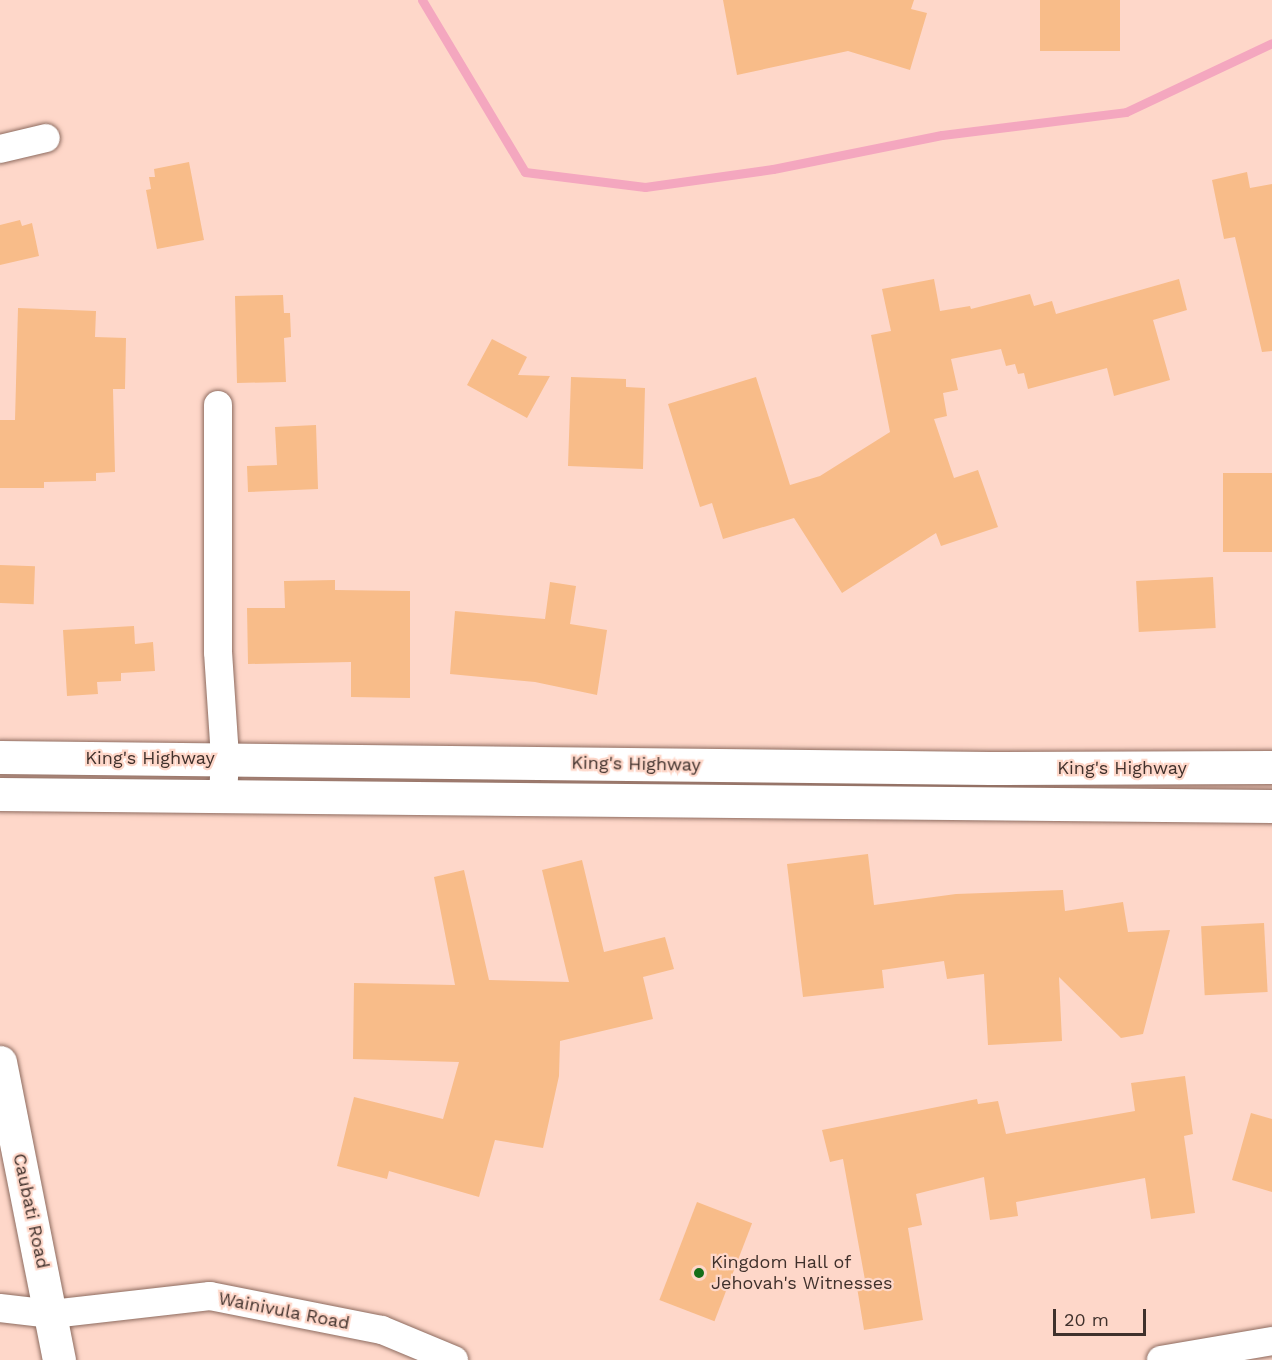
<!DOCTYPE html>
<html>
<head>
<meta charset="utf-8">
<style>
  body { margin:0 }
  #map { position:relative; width:1272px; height:1360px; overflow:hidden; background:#fed7c9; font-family:"Work Sans",sans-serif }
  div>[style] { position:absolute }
  .stream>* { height:9px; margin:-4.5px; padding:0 4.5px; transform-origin:4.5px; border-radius:4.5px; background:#f4a7bf }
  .building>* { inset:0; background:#f8bc89; transform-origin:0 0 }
  .roads { filter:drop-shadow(0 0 2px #8d6b5f) drop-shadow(0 0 2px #8d6b5f) }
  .street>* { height:28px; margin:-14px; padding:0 14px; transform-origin:14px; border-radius:14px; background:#fff }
  .secondary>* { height:33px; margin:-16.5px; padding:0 16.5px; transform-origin:16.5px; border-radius:16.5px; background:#fff }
  .highway>* { height:33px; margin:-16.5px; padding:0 16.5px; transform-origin:16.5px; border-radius:16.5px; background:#fff }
  .dots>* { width:16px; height:16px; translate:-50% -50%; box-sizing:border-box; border:3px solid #fed7c9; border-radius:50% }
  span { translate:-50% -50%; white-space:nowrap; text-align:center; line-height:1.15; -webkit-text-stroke:4.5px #fed7c9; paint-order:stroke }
  .street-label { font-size:18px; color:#40312c }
  .poi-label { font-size:18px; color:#40312c }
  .left { translate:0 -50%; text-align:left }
  .scale { position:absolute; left:1053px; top:1309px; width:93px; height:27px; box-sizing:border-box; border:3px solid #40312c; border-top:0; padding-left:8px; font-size:18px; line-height:21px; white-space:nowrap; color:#40312c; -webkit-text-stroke:4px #fed7c9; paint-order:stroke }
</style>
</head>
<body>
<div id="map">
  <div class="stream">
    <div style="left:422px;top:0;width:200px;rotate:59.1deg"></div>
    <div style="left:525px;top:172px;width:121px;rotate:7.1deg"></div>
    <div style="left:645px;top:187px;width:129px;rotate:-8deg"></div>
    <div style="left:773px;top:169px;width:172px;rotate:-11.4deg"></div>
    <div style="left:942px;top:135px;width:185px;rotate:-7.1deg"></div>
    <div style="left:1126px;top:112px;width:161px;rotate:-25.3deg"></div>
  </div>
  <div class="building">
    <div style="clip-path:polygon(723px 0,914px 0,911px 9px,927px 13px,910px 70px,848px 51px,737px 75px)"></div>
    <div style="left:1040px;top:0;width:80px;height:51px"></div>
    <div style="clip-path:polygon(189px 162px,204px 240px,157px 249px,146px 190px,151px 189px,149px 177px,155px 177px,154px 169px)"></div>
    <div style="clip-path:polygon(1247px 172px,1250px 188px,1272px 184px,1272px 351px,1262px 352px,1235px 237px,1224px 239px,1212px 180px)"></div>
    <div style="clip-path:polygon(20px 220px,22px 226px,32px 223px,39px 256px,0 265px,0 225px)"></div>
    <div style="clip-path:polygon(934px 279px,940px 311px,970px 306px,971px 309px,1030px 294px,1034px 306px,1052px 301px,1056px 314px,1179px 279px,1187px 310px,1153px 320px,1170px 380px,1114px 396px,1107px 368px,1028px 389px,1024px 373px,1018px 374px,1015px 364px,1006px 366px,1001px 349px,951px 359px,958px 390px,943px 393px,947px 416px,934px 419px,954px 478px,978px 470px,998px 527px,941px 546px,936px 533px,842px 593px,794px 518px,723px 539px,712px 503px,700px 507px,668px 404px,756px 377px,790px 485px,820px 476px,890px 432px,871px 335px,891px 331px,882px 289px)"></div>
    <div style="clip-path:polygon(283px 295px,284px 313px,290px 313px,291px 337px,284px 338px,286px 382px,237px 383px,235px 296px)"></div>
    <div style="clip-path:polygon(18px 308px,96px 311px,95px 337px,126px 338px,125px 389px,113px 389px,115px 472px,96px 473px,96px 481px,44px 482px,44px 488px,0 488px,0 420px,15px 420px)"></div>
    <div style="clip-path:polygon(492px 339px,527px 357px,518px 375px,550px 376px,527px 418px,467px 385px)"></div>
    <div style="clip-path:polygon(571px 377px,626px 379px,626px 387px,645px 388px,643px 469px,568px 466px)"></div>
    <div style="clip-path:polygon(316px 425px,318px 489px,248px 492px,247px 466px,277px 465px,275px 427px)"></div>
    <div style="left:1272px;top:473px;width:79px;height:49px;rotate:90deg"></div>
    <div style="left:0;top:565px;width:35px;height:38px;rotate:2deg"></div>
    <div style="left:1213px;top:577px;width:51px;height:77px;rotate:87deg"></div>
    <div style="clip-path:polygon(335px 580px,335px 590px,410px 591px,410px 698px,351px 697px,351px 662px,248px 664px,247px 608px,285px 608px,284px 581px)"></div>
    <div style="clip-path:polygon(550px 582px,576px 586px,570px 624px,607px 630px,597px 695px,535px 682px,450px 674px,455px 611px,545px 619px)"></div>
    <div style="clip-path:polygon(134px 626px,135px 644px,153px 642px,155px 671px,121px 673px,121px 681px,97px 682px,98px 694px,67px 696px,63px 630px)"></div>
    <div style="clip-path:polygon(868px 854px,874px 905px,956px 894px,1063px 890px,1065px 911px,1123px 902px,1128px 932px,1170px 930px,1143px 1034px,1121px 1038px,1059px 977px,1062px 1041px,988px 1045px,984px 974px,947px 979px,944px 961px,882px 970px,884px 988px,803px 997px,787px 864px)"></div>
    <div style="clip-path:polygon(582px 860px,604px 952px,665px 937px,674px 969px,643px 977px,653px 1019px,560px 1041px,559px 1076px,543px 1148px,495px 1140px,479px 1197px,389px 1171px,387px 1179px,337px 1166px,354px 1097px,443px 1119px,459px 1062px,353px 1059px,354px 983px,455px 985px,434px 877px,464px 870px,489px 980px,569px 982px,542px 870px)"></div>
    <div style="left:1264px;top:923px;width:69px;height:63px;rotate:87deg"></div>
    <div style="clip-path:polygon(1185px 1076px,1193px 1134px,1184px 1136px,1195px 1213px,1151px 1219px,1145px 1178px,1016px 1202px,1018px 1216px,990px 1220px,984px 1177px,916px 1194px,922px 1225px,908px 1228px,923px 1320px,864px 1330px,856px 1281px,865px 1280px,843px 1159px,830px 1162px,822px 1130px,977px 1099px,978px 1104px,998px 1101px,1006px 1134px,1135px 1111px,1131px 1083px)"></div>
    <div style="clip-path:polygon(1251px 1113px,1272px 1119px,1272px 1192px,1232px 1180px)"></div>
    <div style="left:697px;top:1202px;width:59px;height:105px;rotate:21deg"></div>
  </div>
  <div class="roads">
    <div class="street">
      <div style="left:0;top:149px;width:47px;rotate:-13.4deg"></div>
      <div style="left:218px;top:405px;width:247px;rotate:90deg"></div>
      <div style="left:218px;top:652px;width:106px;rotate:86.2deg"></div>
      <div style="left:225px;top:758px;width:37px;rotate:93deg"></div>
      <div style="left:0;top:1308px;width:52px;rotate:6.6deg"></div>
      <div style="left:52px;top:1314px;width:159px;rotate:-6.5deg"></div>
      <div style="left:210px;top:1296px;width:175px;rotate:11.2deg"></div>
      <div style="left:382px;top:1330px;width:78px;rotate:22.6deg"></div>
      <div style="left:1161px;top:1360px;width:113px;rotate:-9.7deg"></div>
    </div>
    <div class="secondary">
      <div style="left:0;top:1062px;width:304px;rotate:78.8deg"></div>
    </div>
    <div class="highway">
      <div style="left:0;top:757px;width:990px;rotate:0.64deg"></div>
      <div style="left:990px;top:768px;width:282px;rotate:-0.2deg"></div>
      <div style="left:0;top:794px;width:1272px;rotate:0.54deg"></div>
    </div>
  </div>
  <div class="dots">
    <div style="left:699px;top:1273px;background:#166e19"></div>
  </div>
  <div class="street-label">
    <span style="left:150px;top:758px">King's Highway</span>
    <span style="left:636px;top:764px;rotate:1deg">King's Highway</span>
    <span style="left:1122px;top:768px">King's Highway</span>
    <span style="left:31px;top:1211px;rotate:78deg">Caubati Road</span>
    <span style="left:284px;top:1311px;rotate:11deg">Wainivula Road</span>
  </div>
  <div class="poi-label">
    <span class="left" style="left:711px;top:1273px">Kingdom Hall of<br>Jehovah's Witnesses</span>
  </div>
  <div class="scale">20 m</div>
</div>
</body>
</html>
